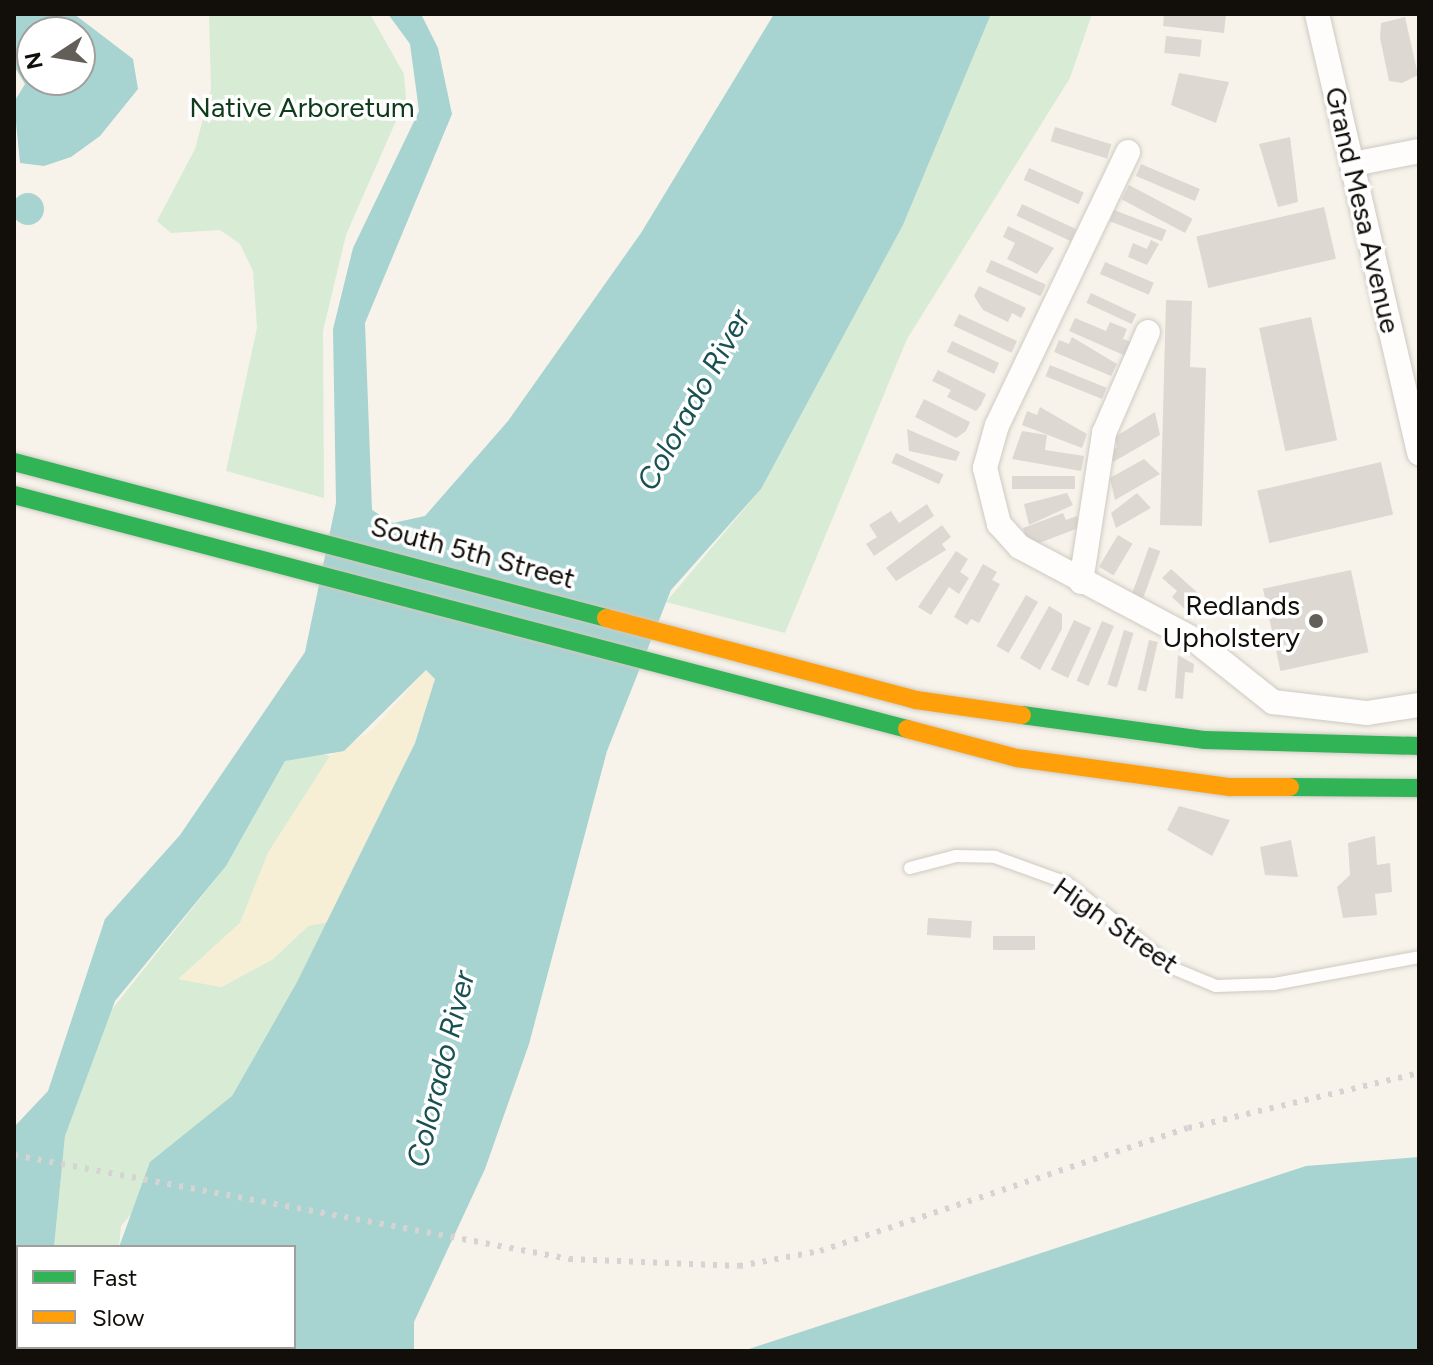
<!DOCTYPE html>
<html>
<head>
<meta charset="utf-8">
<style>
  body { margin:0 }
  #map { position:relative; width:1433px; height:1365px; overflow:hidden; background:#f7f3ea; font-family:Figtree,sans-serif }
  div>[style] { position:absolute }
  .green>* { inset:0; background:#d8ebd5 }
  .sand>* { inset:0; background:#f6efd6; transform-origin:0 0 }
  .water>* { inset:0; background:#a7d3d1 }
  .round { border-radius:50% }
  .building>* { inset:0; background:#ddd9d2; transform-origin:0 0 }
  .roads { filter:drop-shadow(0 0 2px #cdcac3) drop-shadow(0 0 2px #cdcac3) }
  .lane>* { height:12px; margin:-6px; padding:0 6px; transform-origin:6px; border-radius:6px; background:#fefdfc }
  .street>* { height:24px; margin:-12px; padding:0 12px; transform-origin:12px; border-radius:12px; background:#fefdfc }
  .fast>* { height:18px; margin:-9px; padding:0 9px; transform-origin:9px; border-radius:9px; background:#30b455 }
  .slow>* { height:18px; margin:-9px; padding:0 9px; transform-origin:9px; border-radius:9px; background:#ff9f0a }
  .rail>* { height:6px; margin-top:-3px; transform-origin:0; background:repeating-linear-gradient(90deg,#d6d4d2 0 4px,transparent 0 12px) }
  .dots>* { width:22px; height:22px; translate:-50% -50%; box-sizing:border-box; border:4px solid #fff; border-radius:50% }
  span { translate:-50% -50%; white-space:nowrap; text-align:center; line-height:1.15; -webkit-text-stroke:7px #fff; paint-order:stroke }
  .park-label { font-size:28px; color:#0e3b19 }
  .street-label { font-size:28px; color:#120f0a }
  .poi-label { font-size:28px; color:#120f0a }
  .right { translate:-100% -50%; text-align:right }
  .water-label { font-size:30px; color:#195152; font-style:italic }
  .frame { position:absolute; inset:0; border:16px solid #120f0a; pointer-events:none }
  .legend { position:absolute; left:16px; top:1245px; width:280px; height:104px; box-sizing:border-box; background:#fff; border:2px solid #a09f9d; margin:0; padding:10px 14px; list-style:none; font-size:24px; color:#120f0a }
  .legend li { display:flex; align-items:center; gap:16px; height:40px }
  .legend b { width:40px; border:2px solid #a09f9d }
  .north { position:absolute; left:16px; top:16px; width:80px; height:80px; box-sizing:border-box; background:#fff; border:2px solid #a09f9d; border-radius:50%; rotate:258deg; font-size:22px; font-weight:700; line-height:32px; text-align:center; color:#120f0a }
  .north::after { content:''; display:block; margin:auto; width:28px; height:36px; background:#625f58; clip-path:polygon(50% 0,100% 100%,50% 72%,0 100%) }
</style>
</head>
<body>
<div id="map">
  <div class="green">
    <div style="clip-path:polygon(209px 14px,370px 14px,404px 74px,406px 98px,346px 235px,323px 331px,324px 498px,226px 471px,257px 328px,253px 271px,240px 244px,220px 230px,171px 233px,157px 221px,195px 149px,211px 89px)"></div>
    <div style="clip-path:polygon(991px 14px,1092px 14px,1070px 78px,907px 339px,785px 633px,666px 602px,761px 489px,903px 225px)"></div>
    <div style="clip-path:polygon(317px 752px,330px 756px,268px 853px,240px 923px,179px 979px,221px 987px,273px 959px,308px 926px,327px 922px,297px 982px,232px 1096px,121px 1226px,119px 1247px,54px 1247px,65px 1136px,105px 1018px,226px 866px,285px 761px)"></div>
  </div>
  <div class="sand">
    <div style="clip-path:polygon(426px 670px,435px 679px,415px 743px,327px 922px,308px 926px,273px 959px,221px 987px,178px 979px,240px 923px,268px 853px,330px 756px,372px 730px)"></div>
    <div style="left:95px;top:1347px;width:130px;height:5px"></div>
  </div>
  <div class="water">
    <div style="clip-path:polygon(evenodd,74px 14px,133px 59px,138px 89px,100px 136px,71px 157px,44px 166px,20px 163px,14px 102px,25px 84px,14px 66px,14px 16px,74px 14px,32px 32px,80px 32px,80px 80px,32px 80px,32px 32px)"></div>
    <div style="clip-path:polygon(388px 14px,421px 14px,438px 48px,452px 114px,365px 323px,372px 510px,393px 523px,425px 516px,508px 421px,641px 233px,774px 14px,991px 14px,903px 225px,761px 489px,671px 590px,607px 751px,529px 1044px,485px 1169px,414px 1322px,414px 1351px,228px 1351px,294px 1347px,294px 1247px,119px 1247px,150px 1162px,232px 1096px,297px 982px,415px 743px,435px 679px,426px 670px,344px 751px,285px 761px,226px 866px,115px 1001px,65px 1136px,54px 1247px,18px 1247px,18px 1347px,95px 1347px,14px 1351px,14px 1127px,48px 1091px,105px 919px,180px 835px,305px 652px,336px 503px,333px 329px,353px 248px,419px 111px,410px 44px)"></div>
    <div class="round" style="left:12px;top:193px;width:32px;height:32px"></div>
    <div style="clip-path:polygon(1419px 1157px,1419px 1351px,743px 1351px,1306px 1166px)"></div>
  </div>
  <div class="building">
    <div style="clip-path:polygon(1164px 14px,1226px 14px,1224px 33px,1163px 26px)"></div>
    <div style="clip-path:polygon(1405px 17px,1418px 75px,1402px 83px,1389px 81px,1380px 38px,1381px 23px)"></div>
    <div style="left:1166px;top:36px;width:36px;height:17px;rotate:6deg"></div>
    <div style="clip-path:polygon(1179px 73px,1229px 82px,1216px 123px,1171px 105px)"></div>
    <div style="left:1055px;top:127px;width:59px;height:15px;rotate:17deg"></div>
    <div style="clip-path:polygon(1290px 137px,1298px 202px,1278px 207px,1259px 144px)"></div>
    <div style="left:1141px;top:164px;width:64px;height:13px;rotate:23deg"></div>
    <div style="left:1029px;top:168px;width:60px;height:13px;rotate:24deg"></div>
    <div style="left:1129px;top:185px;width:72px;height:16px;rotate:28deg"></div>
    <div style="left:1022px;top:204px;width:60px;height:13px;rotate:25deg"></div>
    <div style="left:1324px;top:207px;width:53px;height:131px;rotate:77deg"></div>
    <div style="left:1114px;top:210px;width:56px;height:12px;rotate:21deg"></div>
    <div style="clip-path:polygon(1008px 226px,1054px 248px,1037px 274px,1007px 259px,1015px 243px,1003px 237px)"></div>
    <div style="clip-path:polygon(1151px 240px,1159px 244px,1147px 265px,1128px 257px,1133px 243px,1147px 249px)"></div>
    <div style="left:991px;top:260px;width:60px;height:13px;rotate:24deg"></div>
    <div style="left:1105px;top:262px;width:53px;height:13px;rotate:23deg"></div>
    <div style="clip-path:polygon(979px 286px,1026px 308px,1021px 318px,1012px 313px,1008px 322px,983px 310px,974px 296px)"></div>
    <div style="left:1091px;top:293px;width:50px;height:11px;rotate:25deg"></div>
    <div style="clip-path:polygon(1166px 300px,1192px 301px,1190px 367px,1206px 368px,1202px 526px,1160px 525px)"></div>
    <div style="left:959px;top:314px;width:64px;height:13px;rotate:25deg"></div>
    <div style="left:1311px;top:317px;width:126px;height:53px;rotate:78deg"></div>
    <div style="clip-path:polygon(1075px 318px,1106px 331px,1110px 322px,1127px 329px,1123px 339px,1134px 343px,1128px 357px,1069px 331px)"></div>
    <div style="clip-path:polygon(1072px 337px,1117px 364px,1111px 376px,1054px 352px,1059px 340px,1069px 344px)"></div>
    <div style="left:952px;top:341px;width:52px;height:12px;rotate:25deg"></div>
    <div style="left:1050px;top:365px;width:61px;height:12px;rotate:22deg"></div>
    <div style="clip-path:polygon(938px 370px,986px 394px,981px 405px,976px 411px,947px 397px,951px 390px,932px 381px)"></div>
    <div style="clip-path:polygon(924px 399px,970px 422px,966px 431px,956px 438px,915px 417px)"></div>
    <div style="clip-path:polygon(1040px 407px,1087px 434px,1082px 448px,1022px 425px,1027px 411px,1037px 415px)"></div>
    <div style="clip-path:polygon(1155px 412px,1160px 435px,1113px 462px,1107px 453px,1117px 447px,1115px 437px)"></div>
    <div style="clip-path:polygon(907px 429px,960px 452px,956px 461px,909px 451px)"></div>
    <div style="clip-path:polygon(1022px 431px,1047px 435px,1045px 450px,1084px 456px,1081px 471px,1012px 459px)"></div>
    <div style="left:896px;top:453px;width:52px;height:11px;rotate:24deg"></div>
    <div style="clip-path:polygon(1144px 459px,1160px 474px,1115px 500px,1110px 478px)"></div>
    <div style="left:1381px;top:462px;width:54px;height:127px;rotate:77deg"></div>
    <div style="left:1075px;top:476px;width:13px;height:63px;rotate:90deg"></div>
    <div style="clip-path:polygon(1067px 493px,1073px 505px,1029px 525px,1024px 504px)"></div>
    <div style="clip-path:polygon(1137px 493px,1151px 508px,1116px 528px,1111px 513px)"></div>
    <div style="clip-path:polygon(927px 504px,934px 516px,874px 556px,866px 544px,877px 537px,869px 525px,891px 511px,899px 523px)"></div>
    <div style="clip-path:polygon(1063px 513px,1066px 520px,1077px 516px,1081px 527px,1029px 547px,1023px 528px)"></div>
    <div style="clip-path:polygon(942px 525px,951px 537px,942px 544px,946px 550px,896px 581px,886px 568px)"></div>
    <div style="left:1118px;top:535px;width:17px;height:37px;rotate:31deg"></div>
    <div style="left:1149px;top:547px;width:12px;height:50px;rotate:20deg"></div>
    <div style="clip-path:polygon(956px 551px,968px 559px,960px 572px,969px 578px,959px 594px,949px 587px,931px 615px,918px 607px)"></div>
    <div style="clip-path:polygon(983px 564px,997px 572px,992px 580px,1000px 584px,979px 623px,971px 619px,967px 625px,954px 617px)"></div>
    <div style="clip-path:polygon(1171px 569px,1207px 601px,1199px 611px,1190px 614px,1172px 597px,1177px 591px,1162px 578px)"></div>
    <div style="left:1351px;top:570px;width:84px;height:90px;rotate:78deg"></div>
    <div style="left:1026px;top:595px;width:14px;height:59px;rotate:30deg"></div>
    <div style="clip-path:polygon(1049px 606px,1062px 614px,1062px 629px,1040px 670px,1020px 658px)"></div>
    <div style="left:1074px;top:620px;width:19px;height:55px;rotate:25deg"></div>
    <div style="left:1102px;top:621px;width:13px;height:65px;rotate:23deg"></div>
    <div style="left:1124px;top:630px;width:10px;height:57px;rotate:17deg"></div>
    <div style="left:1149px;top:640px;width:9px;height:51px;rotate:13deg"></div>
    <div style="clip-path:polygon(1178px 655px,1194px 664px,1193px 673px,1185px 672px,1183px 699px,1175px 698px)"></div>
    <div style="clip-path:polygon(1179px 806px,1230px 820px,1212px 856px,1167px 830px)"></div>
    <div style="clip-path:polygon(1375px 836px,1377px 865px,1390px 863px,1392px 892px,1375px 894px,1377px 915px,1343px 918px,1337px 887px,1350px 875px,1348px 843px)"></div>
    <div style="clip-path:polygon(1291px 840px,1298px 877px,1265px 875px,1260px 847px)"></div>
    <div style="left:928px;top:918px;width:44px;height:17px;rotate:4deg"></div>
    <div style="left:993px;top:936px;width:42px;height:14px"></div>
  </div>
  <div class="roads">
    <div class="lane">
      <div style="left:910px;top:868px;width:48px;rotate:-14.6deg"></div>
      <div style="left:956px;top:856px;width:39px;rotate:1deg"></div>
      <div style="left:995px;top:857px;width:77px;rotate:19.9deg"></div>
      <div style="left:1067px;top:883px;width:138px;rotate:38.5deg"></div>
      <div style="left:1175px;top:969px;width:44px;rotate:22.5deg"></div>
      <div style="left:1216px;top:986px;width:58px;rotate:-2deg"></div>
      <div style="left:1274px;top:984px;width:147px;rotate:-10.5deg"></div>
    </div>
    <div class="street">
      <div style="left:1317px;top:14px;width:451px;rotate:76.9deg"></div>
      <div style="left:1128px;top:152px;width:303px;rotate:115.6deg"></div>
      <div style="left:997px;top:425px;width:45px;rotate:105.6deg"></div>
      <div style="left:985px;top:468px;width:58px;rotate:76deg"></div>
      <div style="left:999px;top:524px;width:31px;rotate:48deg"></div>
      <div style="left:1020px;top:547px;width:198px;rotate:28deg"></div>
      <div style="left:1195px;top:640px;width:100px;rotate:38.5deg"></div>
      <div style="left:1273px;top:702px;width:95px;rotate:6.7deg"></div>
      <div style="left:1367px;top:713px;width:53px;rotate:-8.7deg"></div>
      <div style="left:1353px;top:164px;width:67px;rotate:-11.1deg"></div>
      <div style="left:1081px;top:582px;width:151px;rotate:-81.2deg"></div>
      <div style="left:1104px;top:433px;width:110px;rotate:-66.5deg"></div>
    </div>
    <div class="fast">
      <div style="left:14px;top:462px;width:612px;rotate:14.76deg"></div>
      <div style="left:14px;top:495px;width:923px;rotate:14.68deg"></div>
      <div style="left:1022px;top:715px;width:185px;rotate:7.8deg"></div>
      <div style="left:1205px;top:740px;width:214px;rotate:1.6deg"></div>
      <div style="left:1290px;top:787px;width:129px;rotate:0.4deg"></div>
    </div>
    <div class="slow">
      <div style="left:606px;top:618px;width:321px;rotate:14.8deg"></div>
      <div style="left:916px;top:700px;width:107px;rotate:8.1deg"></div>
      <div style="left:907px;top:729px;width:114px;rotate:14.8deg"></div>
      <div style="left:1017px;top:758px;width:215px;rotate:7.8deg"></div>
      <div style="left:1230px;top:787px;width:60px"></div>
    </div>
  </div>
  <div class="rail">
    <div style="left:14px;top:1155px;width:565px;rotate:10.61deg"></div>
    <div style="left:569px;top:1259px;width:170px;rotate:2.4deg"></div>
    <div style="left:739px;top:1266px;width:82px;rotate:-10.5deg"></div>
    <div style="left:820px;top:1251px;width:388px;rotate:-18.5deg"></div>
    <div style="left:1188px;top:1128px;width:237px;rotate:-13.4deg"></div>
  </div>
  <div class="dots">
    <div style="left:1316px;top:621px;background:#625f58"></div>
  </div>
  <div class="park-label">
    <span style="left:302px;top:107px">Native Arboretum</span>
  </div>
  <div class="street-label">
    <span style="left:1363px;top:210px;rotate:77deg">Grand Mesa Avenue</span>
    <span style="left:473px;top:552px;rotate:15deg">South 5th Street</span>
    <span style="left:1116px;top:925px;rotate:35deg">High Street</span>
  </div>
  <div class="poi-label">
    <span class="right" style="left:1300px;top:621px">Redlands<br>Upholstery</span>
  </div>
  <div class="water-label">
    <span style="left:694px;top:400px;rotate:-61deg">Colorado River</span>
    <span style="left:441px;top:1069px;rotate:-76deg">Colorado River</span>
  </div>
  <div class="frame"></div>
  <ul class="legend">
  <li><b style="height:10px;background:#30b455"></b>Fast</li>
  <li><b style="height:10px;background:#ff9f0a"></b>Slow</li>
  </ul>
  <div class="north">N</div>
</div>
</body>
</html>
